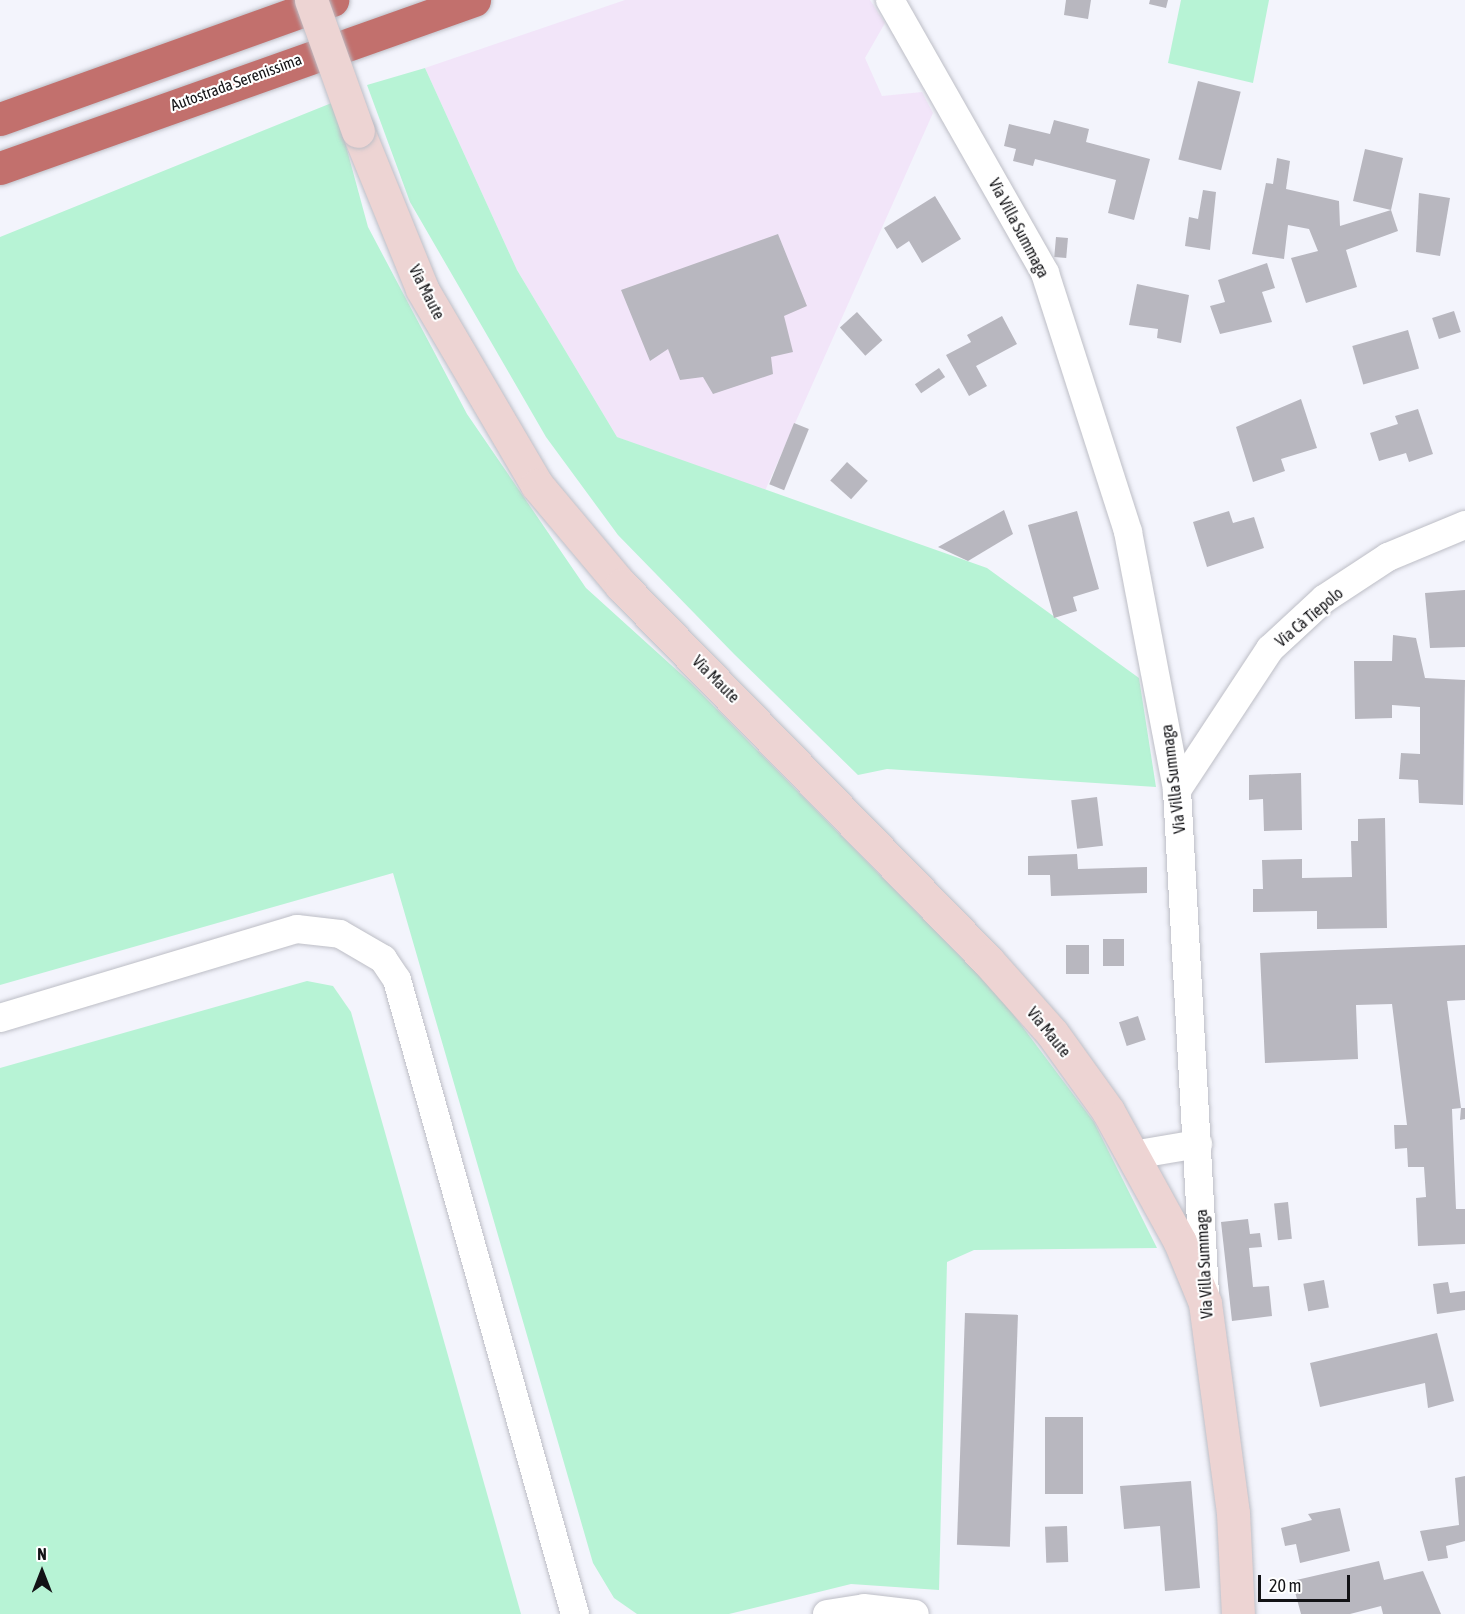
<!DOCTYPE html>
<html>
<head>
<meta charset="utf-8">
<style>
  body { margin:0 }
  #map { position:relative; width:1465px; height:1614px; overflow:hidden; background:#f3f4fc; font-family:"Asap Condensed",sans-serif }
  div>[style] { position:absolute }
  .industrial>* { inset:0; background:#f2e5f9 }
  .green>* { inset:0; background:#b7f3d5 }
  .building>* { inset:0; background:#b8b7bf; transform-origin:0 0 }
  .roads { filter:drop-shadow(0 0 2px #bdbec6) drop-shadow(0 0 2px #bdbec6) }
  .street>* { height:28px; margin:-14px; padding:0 14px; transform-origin:14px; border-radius:14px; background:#fff }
  .secondary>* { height:33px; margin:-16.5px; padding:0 16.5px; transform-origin:16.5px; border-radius:16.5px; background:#edd4d3 }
  .highway>* { height:33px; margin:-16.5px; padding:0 16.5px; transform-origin:16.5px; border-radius:16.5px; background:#c2706d }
  .bridges { filter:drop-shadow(0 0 2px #bdbec6) drop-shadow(0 0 2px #bdbec6) }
  .secondary-bridge>* { height:33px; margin:-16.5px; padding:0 16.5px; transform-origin:16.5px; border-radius:16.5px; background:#edd4d3 }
  span { translate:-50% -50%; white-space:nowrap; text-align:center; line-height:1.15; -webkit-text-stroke:4.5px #fff; paint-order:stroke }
  .street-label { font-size:16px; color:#131316 }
  .north { position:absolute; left:12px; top:1542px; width:60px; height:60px; -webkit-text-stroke:4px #fff; paint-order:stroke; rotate:0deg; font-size:16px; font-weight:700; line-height:24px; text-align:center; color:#131316 }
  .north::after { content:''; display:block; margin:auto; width:21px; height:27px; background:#131316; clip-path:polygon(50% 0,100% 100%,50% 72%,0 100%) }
  .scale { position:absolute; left:1258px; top:1575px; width:92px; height:27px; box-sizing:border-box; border:3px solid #131316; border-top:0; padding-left:8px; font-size:18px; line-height:21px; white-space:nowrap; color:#131316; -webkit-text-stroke:4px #fff; paint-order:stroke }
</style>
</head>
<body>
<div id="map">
  <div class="industrial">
    <div style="clip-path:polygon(625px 0,870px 0,885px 23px,865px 58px,882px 96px,922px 92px,933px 113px,764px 493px,617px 437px,517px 270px,425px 68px)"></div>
  </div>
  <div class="green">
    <div style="clip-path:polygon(1181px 0,1269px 0,1253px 83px,1168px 63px)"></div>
    <div style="clip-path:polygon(425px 68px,517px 270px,617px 437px,987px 568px,1139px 678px,1156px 787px,887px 769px,858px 775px,734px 654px,618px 535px,546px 437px,410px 202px,367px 85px)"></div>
    <div style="clip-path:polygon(334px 102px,368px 227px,467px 414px,586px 588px,691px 683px,1001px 998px,1094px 1122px,1157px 1248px,974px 1250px,947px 1262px,939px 1590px,851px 1584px,729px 1614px,637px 1614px,614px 1598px,593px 1563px,393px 873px,0 985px,0 237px)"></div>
    <div style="clip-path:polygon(307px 981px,333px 986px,351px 1012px,521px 1614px,0 1614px,0 1068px)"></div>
  </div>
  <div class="building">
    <div style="clip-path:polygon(1066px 0,1091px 0,1088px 19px,1064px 15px)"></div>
    <div style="clip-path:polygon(1150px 0,1168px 0,1166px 8px,1149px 4px)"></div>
    <div style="left:1198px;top:81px;width:44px;height:81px;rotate:14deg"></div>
    <div style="clip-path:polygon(1054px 120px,1089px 129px,1086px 142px,1150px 159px,1134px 220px,1108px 213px,1116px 180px,1035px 159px,1033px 166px,1013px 161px,1016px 149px,1004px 146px,1009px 124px,1050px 134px)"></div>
    <div style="clip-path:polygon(1365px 149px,1403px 158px,1391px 210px,1398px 231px,1346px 250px,1357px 287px,1306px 303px,1291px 258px,1318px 251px,1309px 229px,1288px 225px,1284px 259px,1252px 254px,1266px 183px,1273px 184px,1277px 158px,1290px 161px,1286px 189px,1339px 201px,1340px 226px,1391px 210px,1353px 201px)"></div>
    <div style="clip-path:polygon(1203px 190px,1216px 192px,1210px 250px,1185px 246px,1189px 217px,1198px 219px)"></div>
    <div style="clip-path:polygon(1419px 193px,1450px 198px,1440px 256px,1416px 252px)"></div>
    <div style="clip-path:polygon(935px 196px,961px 239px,922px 263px,909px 241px,897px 249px,884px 228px)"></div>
    <div style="clip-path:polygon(778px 234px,807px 306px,784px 316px,793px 352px,771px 357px,773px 374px,713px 394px,703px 377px,680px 380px,668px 349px,650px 361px,621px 290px)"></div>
    <div style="left:1056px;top:237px;width:12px;height:20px;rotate:5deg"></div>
    <div style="clip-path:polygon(1267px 263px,1275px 288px,1262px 292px,1272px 322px,1220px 334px,1210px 306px,1225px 302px,1218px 280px)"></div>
    <div style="clip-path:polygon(1137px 284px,1189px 295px,1181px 343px,1157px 338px,1158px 329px,1129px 325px)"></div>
    <div style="left:1454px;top:311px;width:22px;height:23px;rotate:72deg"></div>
    <div style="left:857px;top:312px;width:38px;height:23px;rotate:48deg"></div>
    <div style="clip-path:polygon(1002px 316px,1017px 344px,976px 366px,987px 386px,969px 396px,946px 355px,971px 342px,967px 335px)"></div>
    <div style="left:1408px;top:330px;width:40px;height:58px;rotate:74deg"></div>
    <div style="left:939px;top:368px;width:11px;height:29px;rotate:56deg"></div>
    <div style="clip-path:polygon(1301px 399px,1317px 448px,1281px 459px,1285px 471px,1253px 482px,1236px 427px)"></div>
    <div style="clip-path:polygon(1418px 409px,1433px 454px,1409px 462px,1406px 453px,1379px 461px,1370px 433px,1398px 424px,1395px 416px)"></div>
    <div style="left:794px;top:423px;width:16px;height:66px;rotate:22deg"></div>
    <div style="left:847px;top:462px;width:28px;height:25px;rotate:42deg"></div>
    <div style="clip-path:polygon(1004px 510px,1013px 534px,968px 561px,938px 547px)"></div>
    <div style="clip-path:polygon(1077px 511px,1099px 589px,1073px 597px,1077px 611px,1054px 618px,1028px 525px)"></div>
    <div style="clip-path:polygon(1229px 511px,1233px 523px,1254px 517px,1264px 548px,1207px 567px,1193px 522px)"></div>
    <div style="clip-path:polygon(1465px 590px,1465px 647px,1430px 648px,1425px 593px)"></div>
    <div style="clip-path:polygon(1393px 635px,1416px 638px,1425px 678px,1465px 680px,1463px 805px,1419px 803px,1418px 780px,1399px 779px,1401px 753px,1420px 754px,1420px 707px,1392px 705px,1392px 718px,1355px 719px,1354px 661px,1392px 661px)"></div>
    <div style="clip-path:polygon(1301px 773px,1302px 830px,1264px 831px,1263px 799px,1249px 800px,1249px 775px)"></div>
    <div style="left:1097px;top:797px;width:49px;height:26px;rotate:83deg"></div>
    <div style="clip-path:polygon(1385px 818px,1387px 928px,1317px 929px,1317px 911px,1253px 912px,1253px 889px,1263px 889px,1262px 860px,1302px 859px,1302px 878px,1352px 877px,1351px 841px,1358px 841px,1358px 819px)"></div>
    <div style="clip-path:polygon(1077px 854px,1078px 869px,1147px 867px,1147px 893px,1051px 896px,1050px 875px,1028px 875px,1028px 856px)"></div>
    <div style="left:1103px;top:939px;width:21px;height:27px"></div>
    <div style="left:1089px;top:945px;width:29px;height:23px;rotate:90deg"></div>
    <div style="clip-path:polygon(1465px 945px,1465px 1000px,1447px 1001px,1461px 1108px,1465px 1108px,1465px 1119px,1460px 1120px,1461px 1108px,1452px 1109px,1456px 1209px,1465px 1209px,1465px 1244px,1418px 1246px,1416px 1198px,1426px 1197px,1424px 1167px,1408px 1167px,1407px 1148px,1395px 1149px,1394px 1125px,1407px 1125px,1392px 1004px,1356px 1005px,1358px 1059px,1265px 1063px,1260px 953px)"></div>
    <div style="left:1138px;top:1016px;width:25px;height:20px;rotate:72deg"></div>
    <div style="left:1288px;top:1202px;width:37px;height:14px;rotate:84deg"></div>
    <div style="clip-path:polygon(1248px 1219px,1250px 1234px,1260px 1233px,1262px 1247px,1249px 1248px,1253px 1287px,1269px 1286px,1272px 1316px,1232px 1321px,1221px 1222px)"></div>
    <div style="left:1324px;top:1280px;width:28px;height:21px;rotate:80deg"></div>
    <div style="clip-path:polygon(1448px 1282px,1450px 1293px,1465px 1291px,1465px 1310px,1437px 1314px,1433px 1284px)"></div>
    <div style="left:965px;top:1313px;width:53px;height:232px;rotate:2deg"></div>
    <div style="clip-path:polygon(1437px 1333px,1454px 1401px,1428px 1408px,1425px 1383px,1320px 1407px,1310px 1363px)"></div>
    <div style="left:1045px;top:1417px;width:38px;height:77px"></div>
    <div style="clip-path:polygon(1465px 1476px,1465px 1541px,1446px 1546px,1448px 1558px,1428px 1561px,1420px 1531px,1459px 1525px,1455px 1478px)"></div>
    <div style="clip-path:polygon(1191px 1481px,1200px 1588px,1165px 1591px,1160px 1526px,1124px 1529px,1120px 1486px)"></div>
    <div style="clip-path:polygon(1340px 1508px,1350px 1551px,1300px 1563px,1296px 1544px,1285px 1546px,1281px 1528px,1312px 1520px,1308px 1514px)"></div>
    <div style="left:1067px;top:1526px;width:36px;height:22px;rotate:88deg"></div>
    <div style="clip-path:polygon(1379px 1561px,1384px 1580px,1423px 1571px,1441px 1614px,1383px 1614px,1381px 1606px,1350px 1614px,1301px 1614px,1292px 1581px)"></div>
  </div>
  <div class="roads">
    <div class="street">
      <div style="left:890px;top:0;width:314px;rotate:60.4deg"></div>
      <div style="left:1045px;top:273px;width:272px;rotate:72.2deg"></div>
      <div style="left:1128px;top:532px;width:263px;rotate:79.2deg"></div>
      <div style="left:1177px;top:790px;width:505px;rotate:86.82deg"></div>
      <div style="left:1177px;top:790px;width:169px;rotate:-56.6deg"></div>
      <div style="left:1270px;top:649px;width:74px;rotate:-42.8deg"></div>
      <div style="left:1324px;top:599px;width:77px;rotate:-33.3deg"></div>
      <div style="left:1388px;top:557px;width:83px;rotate:-22.6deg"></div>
      <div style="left:0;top:1018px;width:310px;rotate:-16.7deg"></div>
      <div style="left:297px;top:929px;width:43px;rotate:6.6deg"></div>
      <div style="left:340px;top:934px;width:50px;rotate:30.2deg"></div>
      <div style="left:383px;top:959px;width:25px;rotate:56deg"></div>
      <div style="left:397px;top:980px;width:659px;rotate:74.32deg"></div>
      <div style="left:1133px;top:1155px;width:66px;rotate:-9.6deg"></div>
      <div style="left:827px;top:1614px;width:37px;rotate:-9deg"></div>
      <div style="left:864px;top:1608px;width:51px;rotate:6.7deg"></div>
    </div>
    <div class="secondary">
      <div style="left:358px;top:131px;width:170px;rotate:67.9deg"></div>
      <div style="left:422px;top:289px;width:227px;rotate:59.6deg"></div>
      <div style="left:537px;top:485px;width:131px;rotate:50deg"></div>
      <div style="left:621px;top:585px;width:525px;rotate:45.69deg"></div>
      <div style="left:988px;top:961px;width:96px;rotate:48.4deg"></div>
      <div style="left:1052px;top:1033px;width:96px;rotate:54.3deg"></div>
      <div style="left:1108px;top:1111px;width:149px;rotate:61.2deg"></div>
      <div style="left:1180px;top:1242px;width:66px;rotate:67.7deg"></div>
      <div style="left:1205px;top:1303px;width:212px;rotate:82.4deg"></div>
      <div style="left:1233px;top:1513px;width:101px;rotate:87.2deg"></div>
    </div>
    <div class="highway">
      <div style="left:0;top:119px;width:353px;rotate:-19.7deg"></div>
      <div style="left:0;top:168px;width:503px;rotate:-19.52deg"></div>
    </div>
  </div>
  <div class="bridges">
    <div class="secondary-bridge">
      <div style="left:311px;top:0;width:139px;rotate:70.3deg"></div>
    </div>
  </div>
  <div class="street-label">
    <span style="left:236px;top:82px;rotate:-20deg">Autostrada Serenissima</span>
    <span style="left:1019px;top:228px;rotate:62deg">Via Villa Summaga</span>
    <span style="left:427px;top:292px;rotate:63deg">Via Maute</span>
    <span style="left:1309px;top:617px;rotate:-40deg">Via Cà Tiepolo</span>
    <span style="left:716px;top:679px;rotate:45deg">Via Maute</span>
    <span style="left:1173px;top:779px;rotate:-97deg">Via Villa Summaga</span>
    <span style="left:1049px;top:1032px;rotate:51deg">Via Maute</span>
    <span style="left:1204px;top:1264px;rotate:-93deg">Via Villa Summaga</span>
  </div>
  <div class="north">N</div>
  <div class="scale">20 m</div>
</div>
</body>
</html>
